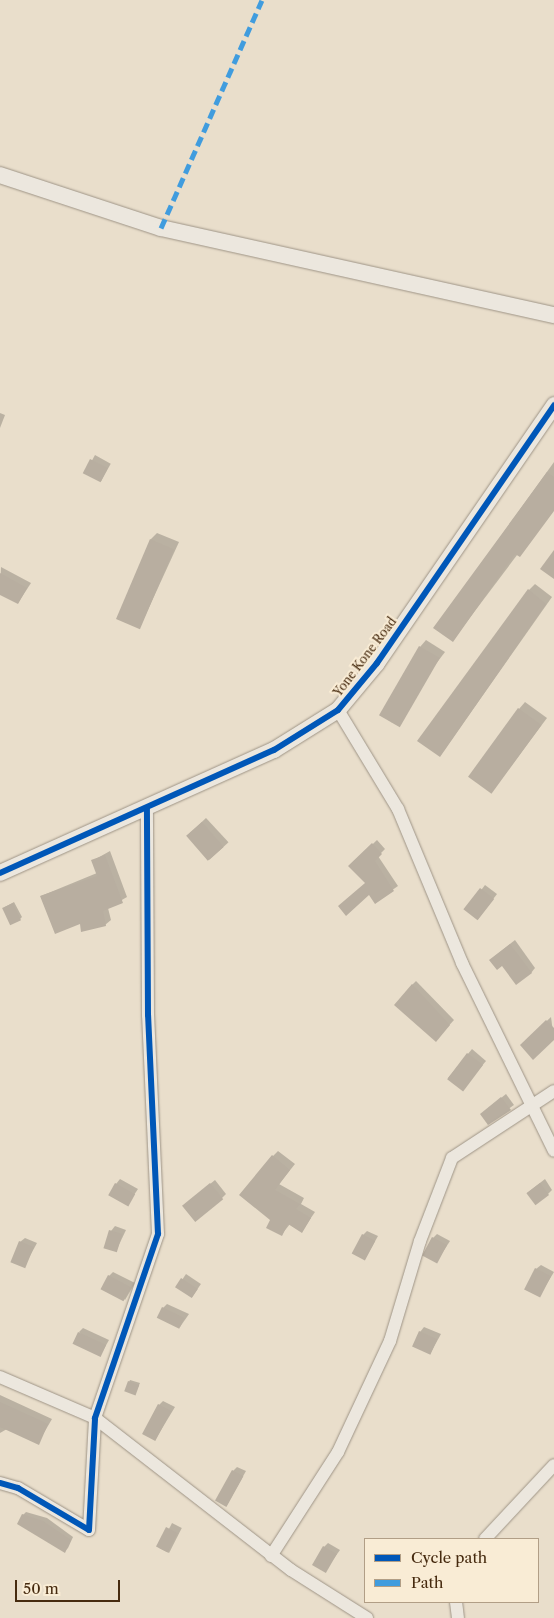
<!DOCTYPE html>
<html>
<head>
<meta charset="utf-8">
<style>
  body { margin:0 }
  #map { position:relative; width:554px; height:1618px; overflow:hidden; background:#e9decb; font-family:"Libre Caslon Text",serif }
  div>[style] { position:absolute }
  .shadow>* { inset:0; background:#0003; transform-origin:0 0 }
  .building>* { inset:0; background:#b8aea0; transform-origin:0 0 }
  .roads { filter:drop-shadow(0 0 1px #9e9486) drop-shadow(0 0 1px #9e9486) }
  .minor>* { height:12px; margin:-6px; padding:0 6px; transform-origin:6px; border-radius:6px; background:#ece7de }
  .tertiary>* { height:16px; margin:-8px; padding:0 8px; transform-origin:8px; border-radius:8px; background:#ece7de }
  .quiet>* { height:5px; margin-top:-2.5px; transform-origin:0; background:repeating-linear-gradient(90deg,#409cde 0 10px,transparent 0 15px) }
  .cycleway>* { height:6px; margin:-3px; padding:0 3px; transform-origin:3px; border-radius:3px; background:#0057b8 }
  span { translate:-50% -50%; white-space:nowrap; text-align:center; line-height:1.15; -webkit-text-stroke:4px #f9ecd5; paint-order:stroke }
  .street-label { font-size:12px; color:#462a0f }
  .legend { position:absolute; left:364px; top:1538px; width:175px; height:65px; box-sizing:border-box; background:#f9ecd5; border:1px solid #b19e86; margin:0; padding:6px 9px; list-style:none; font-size:15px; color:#462a0f }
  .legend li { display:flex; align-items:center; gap:10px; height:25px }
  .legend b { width:25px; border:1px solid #b19e86 }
  .scale { position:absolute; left:15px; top:1580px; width:105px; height:22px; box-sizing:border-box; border:2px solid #462a0f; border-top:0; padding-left:6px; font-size:15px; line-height:18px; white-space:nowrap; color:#462a0f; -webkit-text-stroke:4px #f9ecd5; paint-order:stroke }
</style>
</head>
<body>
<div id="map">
  <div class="shadow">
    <div style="clip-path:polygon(0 413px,5px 415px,0 428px)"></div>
    <div style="left:95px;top:455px;width:18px;height:20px;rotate:29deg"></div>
    <div style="clip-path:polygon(554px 462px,554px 506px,453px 640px,435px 628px)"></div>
    <div style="clip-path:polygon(157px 533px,179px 542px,140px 627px,151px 539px)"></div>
    <div style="clip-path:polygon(1px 567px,31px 583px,18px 603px,0 593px)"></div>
    <div style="clip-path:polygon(535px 584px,552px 597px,440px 756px,529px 590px)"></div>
    <div style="clip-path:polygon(426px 640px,445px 652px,391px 723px,420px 647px)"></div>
    <div style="clip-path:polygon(525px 702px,547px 718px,491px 793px,519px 709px)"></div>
    <div style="left:206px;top:818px;width:33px;height:26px;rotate:47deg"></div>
    <div style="clip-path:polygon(377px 840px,385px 849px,378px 856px,398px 886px,375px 902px,366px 883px,350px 866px)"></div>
    <div style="clip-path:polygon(110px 851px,127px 897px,108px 908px,111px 920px,105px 925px,81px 922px,41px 896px,97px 873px,92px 861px)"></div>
    <div style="left:485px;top:885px;width:15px;height:31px;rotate:37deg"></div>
    <div style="clip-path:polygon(14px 902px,22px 917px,20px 919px,5px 907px)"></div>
    <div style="clip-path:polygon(515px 940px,535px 968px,531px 973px,502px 965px,495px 956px)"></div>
    <div style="clip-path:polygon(416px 981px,454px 1020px,436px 1040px,412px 985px)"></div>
    <div style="clip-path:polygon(551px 1017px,554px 1039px,521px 1045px)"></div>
    <div style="clip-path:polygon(472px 1049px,486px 1061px,466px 1085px,448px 1078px)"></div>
    <div style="clip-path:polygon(506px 1094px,514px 1105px,488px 1123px,486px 1110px)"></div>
    <div style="clip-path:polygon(278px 1151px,295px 1164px,279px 1184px,304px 1198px,301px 1204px,315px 1212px,302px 1231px,290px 1224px,282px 1234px,272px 1220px,273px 1156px)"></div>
    <div style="clip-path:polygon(120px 1179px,138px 1189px,128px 1204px,116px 1184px)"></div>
    <div style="clip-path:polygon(545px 1179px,552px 1190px,548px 1194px,527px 1193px)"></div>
    <div style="clip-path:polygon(215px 1180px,226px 1194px,222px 1198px,188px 1202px)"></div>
    <div style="clip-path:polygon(115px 1226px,126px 1230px,116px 1251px,111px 1231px)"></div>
    <div style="clip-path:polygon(367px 1231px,378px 1236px,365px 1259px,363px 1235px)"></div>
    <div style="clip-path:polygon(437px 1234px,450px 1241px,437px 1261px,433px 1238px)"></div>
    <div style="clip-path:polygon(25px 1238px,37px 1243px,24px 1267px,20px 1242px)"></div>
    <div style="clip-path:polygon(541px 1265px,554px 1272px,540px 1295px,536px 1269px)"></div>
    <div style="clip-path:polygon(113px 1272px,135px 1283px,125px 1300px,109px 1276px)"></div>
    <div style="left:186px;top:1274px;width:18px;height:16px;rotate:34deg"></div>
    <div style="clip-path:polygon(167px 1304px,189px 1314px,180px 1327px,163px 1308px)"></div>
    <div style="clip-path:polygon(424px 1327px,441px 1334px,430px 1354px,420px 1332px)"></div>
    <div style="clip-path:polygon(83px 1328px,109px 1340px,100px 1356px,79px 1332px)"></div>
    <div style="clip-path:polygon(130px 1380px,140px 1383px,135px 1394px,129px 1382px)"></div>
    <div style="clip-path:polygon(0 1395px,52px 1419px,38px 1443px,7px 1429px,0 1433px)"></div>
    <div style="clip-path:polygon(163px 1401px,175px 1407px,155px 1440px,159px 1405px)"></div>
    <div style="clip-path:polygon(237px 1467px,246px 1471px,227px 1505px,233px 1471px)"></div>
    <div style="clip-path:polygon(26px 1512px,47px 1518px,73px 1537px,68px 1548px,65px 1551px,23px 1515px)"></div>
    <div style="left:172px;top:1523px;width:11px;height:28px;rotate:27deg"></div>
    <div style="clip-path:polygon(328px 1543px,340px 1550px,325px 1571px,324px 1547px)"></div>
  </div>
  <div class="building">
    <div style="left:90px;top:459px;width:20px;height:16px;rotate:27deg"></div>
    <div style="clip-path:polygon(547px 472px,554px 477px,554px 511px,520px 557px,515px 554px,453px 642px,433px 628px)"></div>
    <div style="left:150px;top:539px;width:26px;height:87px;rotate:23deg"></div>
    <div style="clip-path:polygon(554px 550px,554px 579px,540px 569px)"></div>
    <div style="clip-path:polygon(0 573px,27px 588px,18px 604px,0 595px)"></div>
    <div style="clip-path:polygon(528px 589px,546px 604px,440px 757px,417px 741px)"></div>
    <div style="left:419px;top:646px;width:24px;height:80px;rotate:30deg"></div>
    <div style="left:518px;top:708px;width:29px;height:85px;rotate:36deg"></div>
    <div style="left:202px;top:822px;width:33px;height:21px;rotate:49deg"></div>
    <div style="clip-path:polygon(372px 843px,382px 854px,375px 861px,394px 891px,375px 904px,369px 895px,346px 916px,338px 906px,365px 883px,348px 866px)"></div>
    <div style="clip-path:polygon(105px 855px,123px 903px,103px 911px,106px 926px,81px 932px,80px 924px,55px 934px,40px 896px,97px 876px,91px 860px)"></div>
    <div style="left:480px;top:888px;width:18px;height:27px;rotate:38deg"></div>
    <div style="left:13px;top:903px;width:19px;height:12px;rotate:65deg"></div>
    <div style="clip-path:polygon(510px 944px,532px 973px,516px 985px,502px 966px,497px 970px,489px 960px)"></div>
    <div style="clip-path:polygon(412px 984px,450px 1025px,436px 1042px,394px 1005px)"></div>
    <div style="clip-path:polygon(546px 1020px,554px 1028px,554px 1040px,533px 1060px,520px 1045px)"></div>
    <div style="left:467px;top:1053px;width:20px;height:33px;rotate:37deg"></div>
    <div style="clip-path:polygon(501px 1097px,511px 1110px,488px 1125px,480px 1114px)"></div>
    <div style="clip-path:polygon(272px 1155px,290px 1170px,275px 1190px,300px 1204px,296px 1209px,311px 1218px,302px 1233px,288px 1224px,282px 1236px,266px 1228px,270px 1220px,239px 1195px)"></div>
    <div style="left:115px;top:1183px;width:23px;height:14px;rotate:29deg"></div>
    <div style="left:210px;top:1183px;width:21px;height:36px;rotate:51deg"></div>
    <div style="left:540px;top:1183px;width:15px;height:17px;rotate:53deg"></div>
    <div style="left:109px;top:1230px;width:14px;height:19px;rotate:17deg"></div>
    <div style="left:362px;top:1234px;width:15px;height:22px;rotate:28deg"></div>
    <div style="left:432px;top:1237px;width:17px;height:21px;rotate:28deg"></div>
    <div style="left:19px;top:1241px;width:16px;height:23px;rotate:22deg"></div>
    <div style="left:535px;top:1268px;width:18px;height:24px;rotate:27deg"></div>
    <div style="left:108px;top:1275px;width:26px;height:16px;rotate:28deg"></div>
    <div style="left:181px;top:1278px;width:20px;height:11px;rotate:33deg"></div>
    <div style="left:162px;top:1307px;width:25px;height:12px;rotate:26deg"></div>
    <div style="left:419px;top:1331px;width:20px;height:17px;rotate:24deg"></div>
    <div style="left:78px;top:1332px;width:31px;height:13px;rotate:25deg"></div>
    <div style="left:128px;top:1381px;width:12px;height:11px;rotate:20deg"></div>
    <div style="clip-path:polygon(0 1402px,48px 1424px,39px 1445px,0 1427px)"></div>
    <div style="left:158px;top:1404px;width:15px;height:34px;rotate:28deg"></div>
    <div style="left:232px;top:1470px;width:13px;height:35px;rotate:29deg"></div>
    <div style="clip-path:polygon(22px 1514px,43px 1521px,71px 1540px,65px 1553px,17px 1524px)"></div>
    <div style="left:166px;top:1527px;width:13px;height:22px;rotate:27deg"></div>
    <div style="left:323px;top:1546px;width:16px;height:22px;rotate:30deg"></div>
  </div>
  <div class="roads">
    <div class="minor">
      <div style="left:338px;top:710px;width:116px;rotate:58.8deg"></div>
      <div style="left:398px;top:809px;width:167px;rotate:67.4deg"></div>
      <div style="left:462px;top:963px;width:209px;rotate:63.9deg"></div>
      <div style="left:0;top:1377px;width:103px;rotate:23.3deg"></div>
      <div style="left:95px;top:1418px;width:248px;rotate:37.8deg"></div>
      <div style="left:291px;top:1570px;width:90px;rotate:32.3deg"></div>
      <div style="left:0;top:1483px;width:19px;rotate:16deg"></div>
      <div style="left:18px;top:1488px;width:82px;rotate:30.6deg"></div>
      <div style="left:89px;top:1530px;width:112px;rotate:-86.9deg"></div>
      <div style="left:95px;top:1418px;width:194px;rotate:-71.1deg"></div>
      <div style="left:158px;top:1234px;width:219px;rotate:-92.6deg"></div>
      <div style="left:148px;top:1015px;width:206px;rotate:-90.3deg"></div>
      <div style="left:485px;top:1539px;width:101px;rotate:-47deg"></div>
      <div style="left:271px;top:1556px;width:124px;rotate:-57.2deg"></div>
      <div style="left:338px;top:1452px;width:123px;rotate:-64.9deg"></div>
      <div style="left:390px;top:1341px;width:104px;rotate:-73.3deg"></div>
      <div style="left:420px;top:1241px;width:89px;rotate:-68.9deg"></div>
      <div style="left:452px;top:1158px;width:122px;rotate:-33.3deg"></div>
      <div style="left:456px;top:1602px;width:16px;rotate:83deg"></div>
    </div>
    <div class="tertiary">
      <div style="left:0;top:175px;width:169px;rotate:18.2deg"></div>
      <div style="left:161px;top:228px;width:403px;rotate:12.5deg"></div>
      <div style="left:0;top:873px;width:300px;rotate:-24.2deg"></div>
      <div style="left:274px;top:750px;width:75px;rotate:-32deg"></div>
      <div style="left:338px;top:710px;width:61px;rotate:-50.3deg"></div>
      <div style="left:377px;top:663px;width:313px;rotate:-55.5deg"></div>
    </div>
  </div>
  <div class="quiet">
    <div style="left:161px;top:228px;width:249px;rotate:-66.1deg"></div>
  </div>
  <div class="cycleway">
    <div style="left:0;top:873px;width:300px;rotate:-24.2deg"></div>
    <div style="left:274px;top:750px;width:75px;rotate:-32deg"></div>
    <div style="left:338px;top:710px;width:61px;rotate:-50.3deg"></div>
    <div style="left:377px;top:663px;width:313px;rotate:-55.5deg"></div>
    <div style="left:0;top:1483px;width:19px;rotate:16deg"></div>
    <div style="left:18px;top:1488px;width:82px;rotate:30.6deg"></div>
    <div style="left:89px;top:1530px;width:112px;rotate:-86.9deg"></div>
    <div style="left:95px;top:1418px;width:194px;rotate:-71.1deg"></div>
    <div style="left:158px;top:1234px;width:219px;rotate:-92.6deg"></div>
    <div style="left:148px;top:1015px;width:206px;rotate:-90.3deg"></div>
  </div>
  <div class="street-label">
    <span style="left:365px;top:657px;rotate:-53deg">Yone Kone Road</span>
  </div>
  <ul class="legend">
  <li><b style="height:6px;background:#0057b8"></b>Cycle path</li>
  <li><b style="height:6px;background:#409cde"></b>Path</li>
  </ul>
  <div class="scale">50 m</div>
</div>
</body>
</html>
